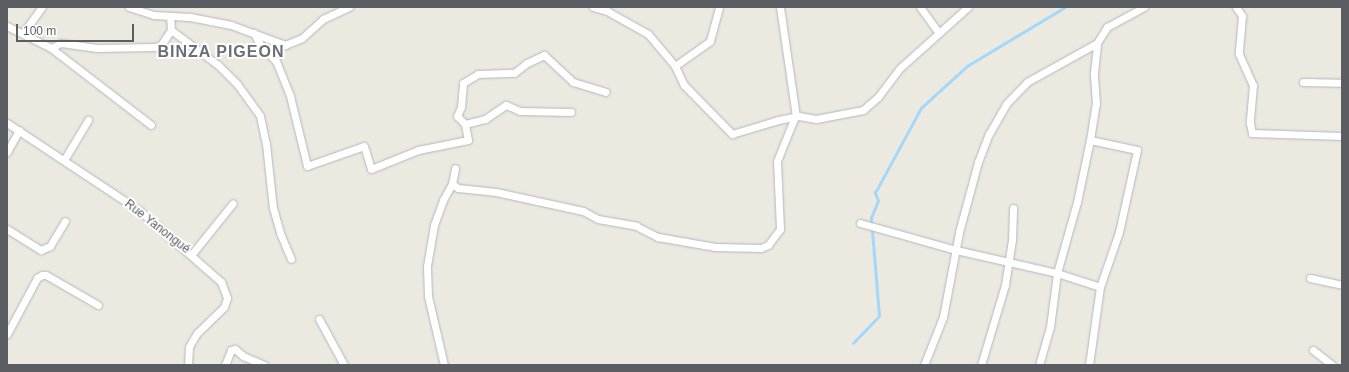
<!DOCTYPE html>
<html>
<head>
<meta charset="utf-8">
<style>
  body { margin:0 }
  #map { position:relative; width:1349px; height:372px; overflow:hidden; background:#ece9e1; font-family:Helvetica,sans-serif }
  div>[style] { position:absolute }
  .stream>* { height:2.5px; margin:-1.25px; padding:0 1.25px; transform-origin:1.25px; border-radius:1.25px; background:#a3d8fa }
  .roads { filter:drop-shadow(0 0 1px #b4b7bb) drop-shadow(0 0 1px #b4b7bb) }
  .minor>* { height:7px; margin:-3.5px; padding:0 3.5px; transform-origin:3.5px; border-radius:3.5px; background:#fff }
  span { translate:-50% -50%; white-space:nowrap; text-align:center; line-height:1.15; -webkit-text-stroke:4px #fff; paint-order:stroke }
  .street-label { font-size:12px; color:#5a5d61 }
  .district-label { font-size:16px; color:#6b6f73; font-weight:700; letter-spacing:1px }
  .frame { position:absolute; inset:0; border:8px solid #5a5d61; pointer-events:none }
  .scale { position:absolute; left:16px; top:24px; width:118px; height:18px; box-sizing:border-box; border:2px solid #5a5d61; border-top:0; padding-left:5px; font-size:12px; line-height:14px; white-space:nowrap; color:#5a5d61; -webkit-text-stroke:3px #fff; paint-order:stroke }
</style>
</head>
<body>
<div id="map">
  <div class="stream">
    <div style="left:853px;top:343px;width:37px;rotate:-46deg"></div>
    <div style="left:879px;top:316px;width:98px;rotate:-94.7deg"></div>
    <div style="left:871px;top:218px;width:18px;rotate:-68deg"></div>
    <div style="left:878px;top:201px;width:9px;rotate:-111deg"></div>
    <div style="left:875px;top:193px;width:97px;rotate:-61.6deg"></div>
    <div style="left:921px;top:108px;width:62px;rotate:-42.4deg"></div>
    <div style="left:967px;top:66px;width:114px;rotate:-31deg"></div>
  </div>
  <div class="roads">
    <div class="minor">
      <div style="left:129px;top:7px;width:26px;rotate:18deg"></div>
      <div style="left:154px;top:15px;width:36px;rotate:3deg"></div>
      <div style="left:190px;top:17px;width:42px;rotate:11deg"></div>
      <div style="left:231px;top:25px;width:58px;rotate:20.3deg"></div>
      <div style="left:285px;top:45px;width:18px;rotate:-22deg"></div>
      <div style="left:302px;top:38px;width:28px;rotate:-42deg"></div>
      <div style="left:323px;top:19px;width:29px;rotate:-25deg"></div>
      <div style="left:593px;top:7px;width:15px;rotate:16deg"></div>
      <div style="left:607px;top:11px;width:47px;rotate:29.3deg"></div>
      <div style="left:648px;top:34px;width:42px;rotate:49.8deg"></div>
      <div style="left:675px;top:66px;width:21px;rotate:65deg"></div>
      <div style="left:684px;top:85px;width:69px;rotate:45.6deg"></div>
      <div style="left:732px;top:134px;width:48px;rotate:-16.9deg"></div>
      <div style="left:778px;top:120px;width:21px;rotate:-11deg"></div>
      <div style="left:799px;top:116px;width:17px;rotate:10deg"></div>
      <div style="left:816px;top:119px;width:48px;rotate:-10.8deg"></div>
      <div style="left:863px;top:110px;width:20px;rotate:-41deg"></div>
      <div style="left:878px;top:97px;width:36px;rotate:-53deg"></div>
      <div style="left:900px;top:68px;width:91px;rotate:-41.9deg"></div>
      <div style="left:780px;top:7px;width:111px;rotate:81.7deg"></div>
      <div style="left:920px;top:7px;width:32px;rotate:54deg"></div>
      <div style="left:1236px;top:7px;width:11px;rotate:56deg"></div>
      <div style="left:1242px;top:16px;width:38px;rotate:95deg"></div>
      <div style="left:1239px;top:54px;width:34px;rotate:66deg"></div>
      <div style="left:1253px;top:85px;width:38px;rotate:95deg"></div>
      <div style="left:1250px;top:123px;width:10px;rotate:79deg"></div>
      <div style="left:1252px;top:133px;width:90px;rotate:1.9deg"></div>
      <div style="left:7px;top:26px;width:49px;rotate:26.6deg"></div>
      <div style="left:51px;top:48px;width:126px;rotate:37.6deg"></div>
      <div style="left:171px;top:30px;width:59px;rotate:36.7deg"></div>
      <div style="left:218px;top:65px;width:27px;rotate:45deg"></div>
      <div style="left:237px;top:84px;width:39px;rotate:54deg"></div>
      <div style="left:260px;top:116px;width:29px;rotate:78deg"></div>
      <div style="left:266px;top:144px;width:64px;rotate:83.8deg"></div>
      <div style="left:273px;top:208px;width:26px;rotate:74deg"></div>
      <div style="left:280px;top:233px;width:28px;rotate:67deg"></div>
      <div style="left:23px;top:33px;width:32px;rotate:-54deg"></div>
      <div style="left:254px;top:33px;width:11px;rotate:63deg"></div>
      <div style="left:259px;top:43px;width:25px;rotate:47deg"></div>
      <div style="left:276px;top:61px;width:38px;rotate:68deg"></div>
      <div style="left:290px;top:96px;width:72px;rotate:76.3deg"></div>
      <div style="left:307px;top:166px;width:60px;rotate:-19.3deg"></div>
      <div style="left:364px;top:146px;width:24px;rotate:73deg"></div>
      <div style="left:371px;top:169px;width:51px;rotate:-22deg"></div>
      <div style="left:418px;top:150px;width:51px;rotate:-11.3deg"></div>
      <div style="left:468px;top:140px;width:16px;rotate:-101deg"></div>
      <div style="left:465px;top:124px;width:21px;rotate:-14deg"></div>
      <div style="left:485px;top:119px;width:25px;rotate:-34deg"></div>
      <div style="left:506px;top:105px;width:15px;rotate:23deg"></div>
      <div style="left:520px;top:111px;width:51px;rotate:1.1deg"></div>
      <div style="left:51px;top:48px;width:11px;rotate:-27deg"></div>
      <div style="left:61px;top:43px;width:36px;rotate:8deg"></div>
      <div style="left:97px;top:48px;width:58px;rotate:-1deg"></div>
      <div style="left:155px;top:47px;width:6px;rotate:-18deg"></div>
      <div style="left:161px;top:45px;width:18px;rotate:-56deg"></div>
      <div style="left:171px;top:30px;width:13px;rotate:-94deg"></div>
      <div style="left:675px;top:66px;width:43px;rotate:-35.5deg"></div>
      <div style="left:710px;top:41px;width:35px;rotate:-75deg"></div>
      <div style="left:1303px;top:82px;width:39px;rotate:1deg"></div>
      <div style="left:7px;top:123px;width:159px;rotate:33.5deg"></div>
      <div style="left:140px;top:211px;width:108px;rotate:41.2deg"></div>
      <div style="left:221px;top:282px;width:17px;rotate:69deg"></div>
      <div style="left:227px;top:298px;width:9px;rotate:108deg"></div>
      <div style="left:224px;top:307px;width:37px;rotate:136deg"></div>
      <div style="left:197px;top:333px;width:16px;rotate:120deg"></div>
      <div style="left:189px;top:347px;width:18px;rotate:93deg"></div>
      <div style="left:465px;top:124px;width:11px;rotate:-135deg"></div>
      <div style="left:457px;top:116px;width:10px;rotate:-66deg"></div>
      <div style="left:461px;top:107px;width:24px;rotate:-85deg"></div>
      <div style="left:463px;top:83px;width:17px;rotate:-31deg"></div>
      <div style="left:478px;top:74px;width:36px;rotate:-2deg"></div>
      <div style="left:514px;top:73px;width:16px;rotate:-38deg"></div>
      <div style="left:527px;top:63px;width:19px;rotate:-25deg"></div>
      <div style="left:544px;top:55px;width:40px;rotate:43deg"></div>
      <div style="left:573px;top:82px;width:34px;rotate:17deg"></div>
      <div style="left:7px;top:152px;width:25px;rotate:-61deg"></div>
      <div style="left:64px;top:160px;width:47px;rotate:-59deg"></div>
      <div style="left:452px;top:184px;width:7px;rotate:34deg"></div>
      <div style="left:458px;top:188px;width:38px;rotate:6deg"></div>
      <div style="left:496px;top:192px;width:89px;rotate:12.3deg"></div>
      <div style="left:583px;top:211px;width:17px;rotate:28deg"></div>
      <div style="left:598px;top:219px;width:39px;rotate:10deg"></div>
      <div style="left:636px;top:226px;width:25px;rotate:27deg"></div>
      <div style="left:658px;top:237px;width:58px;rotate:10deg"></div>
      <div style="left:715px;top:247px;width:46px;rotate:1.2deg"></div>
      <div style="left:761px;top:248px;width:8px;rotate:-23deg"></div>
      <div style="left:768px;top:245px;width:20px;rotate:-53deg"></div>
      <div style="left:780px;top:229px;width:68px;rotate:-92.5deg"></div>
      <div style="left:777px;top:161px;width:45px;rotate:-68deg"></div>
      <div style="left:860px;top:223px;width:100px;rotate:15.7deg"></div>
      <div style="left:956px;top:250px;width:104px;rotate:12.8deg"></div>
      <div style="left:1057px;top:273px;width:45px;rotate:18deg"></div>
      <div style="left:7px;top:229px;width:40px;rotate:32deg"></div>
      <div style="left:41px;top:250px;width:10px;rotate:-24deg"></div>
      <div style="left:50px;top:246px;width:29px;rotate:-59deg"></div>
      <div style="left:192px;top:254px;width:65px;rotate:-51.2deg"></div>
      <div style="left:1310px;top:278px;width:33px;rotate:12deg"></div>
      <div style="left:319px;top:319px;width:52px;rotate:61.5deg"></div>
      <div style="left:7px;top:334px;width:64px;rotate:-61.8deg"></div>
      <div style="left:37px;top:278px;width:6px;rotate:-31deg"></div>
      <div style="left:42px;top:275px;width:4px"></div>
      <div style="left:46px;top:275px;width:60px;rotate:30deg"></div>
      <div style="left:1313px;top:350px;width:24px;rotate:38deg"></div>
      <div style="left:225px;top:365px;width:16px;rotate:-68deg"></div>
      <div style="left:231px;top:350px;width:4px;rotate:-14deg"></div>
      <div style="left:235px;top:349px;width:11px;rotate:41deg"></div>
      <div style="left:243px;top:356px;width:23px;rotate:23deg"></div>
      <div style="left:444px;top:365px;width:71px;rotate:-103.1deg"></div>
      <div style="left:428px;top:296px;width:30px;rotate:-92deg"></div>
      <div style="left:427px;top:266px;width:42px;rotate:-80.3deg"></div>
      <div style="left:434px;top:225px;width:27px;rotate:-70deg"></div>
      <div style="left:443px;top:200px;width:18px;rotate:-61deg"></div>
      <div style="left:452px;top:184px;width:16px;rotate:-79deg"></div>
      <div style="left:924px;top:365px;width:52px;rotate:-68.4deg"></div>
      <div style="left:943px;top:317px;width:86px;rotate:-79.3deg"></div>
      <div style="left:959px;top:232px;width:73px;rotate:-74.8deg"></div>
      <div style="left:978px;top:162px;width:30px;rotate:-69deg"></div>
      <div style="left:989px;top:134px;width:34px;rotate:-60deg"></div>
      <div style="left:1006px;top:104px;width:30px;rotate:-46deg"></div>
      <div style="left:1027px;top:82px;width:80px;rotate:-29.1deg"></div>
      <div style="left:981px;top:365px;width:84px;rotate:-73.3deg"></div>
      <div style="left:1005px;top:285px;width:46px;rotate:-81.2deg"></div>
      <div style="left:1012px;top:240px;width:32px;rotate:-88deg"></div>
      <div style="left:1039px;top:365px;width:40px;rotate:-74deg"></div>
      <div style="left:1050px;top:327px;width:54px;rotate:-82.6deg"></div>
      <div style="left:1057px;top:273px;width:74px;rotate:-74.3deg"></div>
      <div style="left:1077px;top:202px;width:63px;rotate:-78.2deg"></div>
      <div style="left:1090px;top:140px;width:36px;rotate:-81deg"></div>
      <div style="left:1096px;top:104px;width:31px;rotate:-94deg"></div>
      <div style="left:1094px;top:73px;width:30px;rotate:-84deg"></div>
      <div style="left:1097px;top:43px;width:19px;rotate:-58deg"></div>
      <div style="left:1107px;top:27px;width:42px;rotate:-28.4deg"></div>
      <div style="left:1089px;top:365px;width:79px;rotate:-82deg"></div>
      <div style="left:1100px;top:287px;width:58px;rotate:-70.9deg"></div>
      <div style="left:1119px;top:232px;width:84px;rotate:-77.6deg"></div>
      <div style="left:1137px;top:150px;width:48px;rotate:-168deg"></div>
    </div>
  </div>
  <div class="street-label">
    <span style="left:157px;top:227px;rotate:38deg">Rue Yanongué</span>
  </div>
  <div class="district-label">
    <span style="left:221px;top:52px">BINZA PIGEON</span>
  </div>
  <div class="frame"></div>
  <div class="scale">100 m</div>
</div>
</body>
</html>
